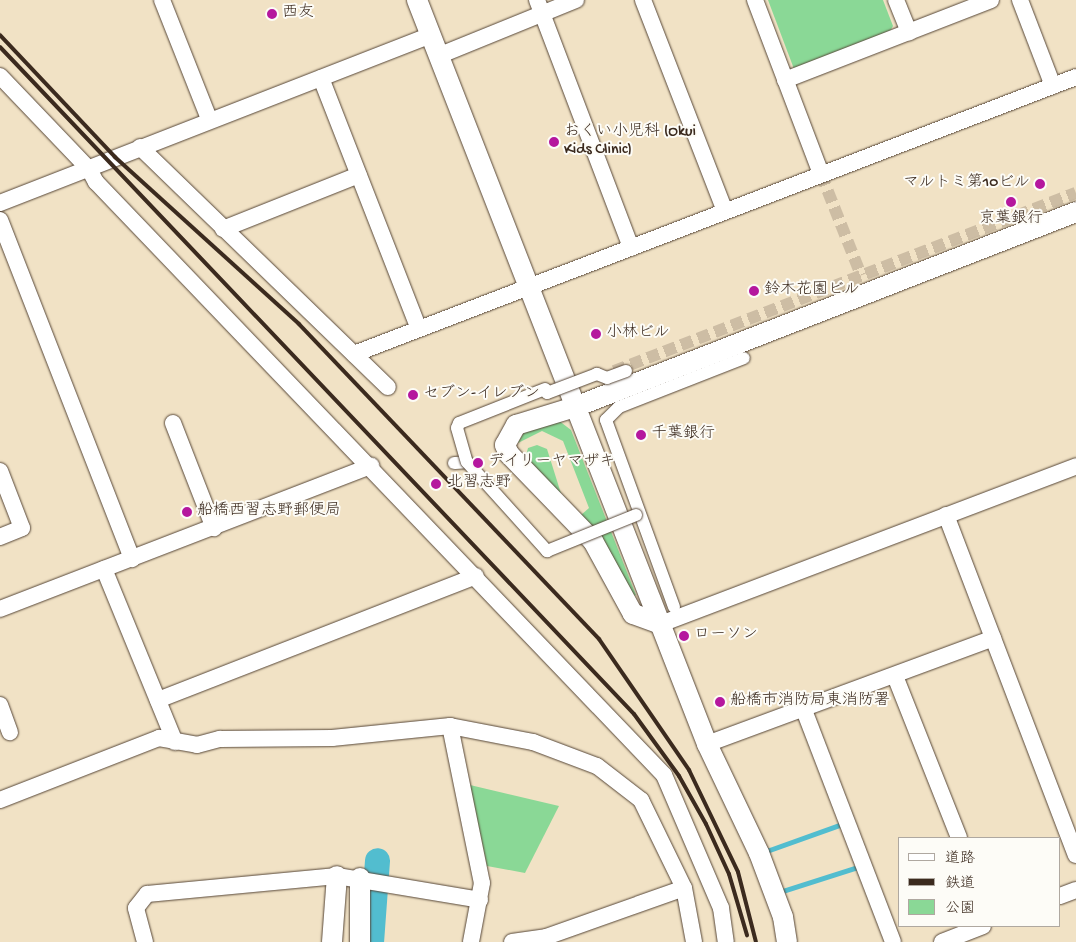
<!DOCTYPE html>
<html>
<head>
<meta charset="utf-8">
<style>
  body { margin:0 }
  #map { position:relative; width:1076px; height:942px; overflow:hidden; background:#f1e2c5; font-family:"Gochi Hand","Klee One",sans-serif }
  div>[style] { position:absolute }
  .green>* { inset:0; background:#8ad896 }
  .stream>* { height:4.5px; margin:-2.25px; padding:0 2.25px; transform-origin:2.25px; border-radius:2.25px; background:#52bdcf }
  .river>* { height:25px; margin:-12.5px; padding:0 12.5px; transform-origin:12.5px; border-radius:12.5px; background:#52bdcf }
  .pedestrian-tunnel>* { height:12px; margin-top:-6px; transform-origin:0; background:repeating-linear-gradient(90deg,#cdbda4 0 12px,transparent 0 18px) }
  .roads { filter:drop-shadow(0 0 1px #564637) drop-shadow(0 0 1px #564637) }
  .pedestrian>* { height:12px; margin:-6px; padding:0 6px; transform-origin:6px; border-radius:6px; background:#fff }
  .minor>* { height:16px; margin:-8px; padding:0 8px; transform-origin:8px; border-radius:8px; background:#fff }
  .tertiary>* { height:20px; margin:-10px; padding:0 10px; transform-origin:10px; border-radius:10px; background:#fff }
  .rail>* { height:4px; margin:-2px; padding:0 2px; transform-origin:2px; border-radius:2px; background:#3b2a1e }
  .bridges { filter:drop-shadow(0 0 1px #564637) drop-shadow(0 0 1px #564637) }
  .pedestrian-bridge>* { height:12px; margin:-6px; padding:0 6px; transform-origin:6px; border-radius:6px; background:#fff }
  .dots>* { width:14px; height:14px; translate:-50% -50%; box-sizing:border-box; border:2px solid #fdfcf7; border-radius:50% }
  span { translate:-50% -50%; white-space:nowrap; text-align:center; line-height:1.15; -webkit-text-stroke:4px #fdfcf7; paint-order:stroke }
  .poi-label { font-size:16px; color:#3b2a1e }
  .left { translate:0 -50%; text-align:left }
  .right { translate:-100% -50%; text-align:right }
  .legend { position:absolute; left:898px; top:837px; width:162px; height:90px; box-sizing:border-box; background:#fdfcf7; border:1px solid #afa8a0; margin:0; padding:6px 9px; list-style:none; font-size:15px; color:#3b2a1e }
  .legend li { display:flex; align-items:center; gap:10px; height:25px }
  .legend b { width:25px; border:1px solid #afa8a0 }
</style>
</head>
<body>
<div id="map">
  <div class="green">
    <div style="clip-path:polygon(768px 0,883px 0,893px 26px,889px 33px,794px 69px)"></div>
    <div style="clip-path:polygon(558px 420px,571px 430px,636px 595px,631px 597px,581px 515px,589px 508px,563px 441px,542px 431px,518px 443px,524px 432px)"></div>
    <div style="clip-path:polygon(537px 445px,547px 449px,564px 503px,525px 459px,528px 448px)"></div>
    <div style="clip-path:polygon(470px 785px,559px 806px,525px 873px,487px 866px)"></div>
  </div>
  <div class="stream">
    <div style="left:764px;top:852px;width:83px;rotate:-19.7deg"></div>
    <div style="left:780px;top:892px;width:85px;rotate:-17.8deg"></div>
  </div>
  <div class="river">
    <div style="left:371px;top:942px;width:82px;rotate:-85.8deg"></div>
  </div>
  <div class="pedestrian-tunnel">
    <div style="left:821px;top:174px;width:109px;rotate:68.4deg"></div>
    <div style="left:614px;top:371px;width:495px;rotate:-21.1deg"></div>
  </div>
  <div class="roads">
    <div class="pedestrian">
      <div style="left:454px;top:463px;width:13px;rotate:-4deg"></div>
      <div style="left:674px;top:607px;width:199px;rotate:-110deg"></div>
      <div style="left:606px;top:420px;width:18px;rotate:-45deg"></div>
      <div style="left:619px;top:407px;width:134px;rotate:-21.4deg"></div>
    </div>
    <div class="minor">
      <div style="left:162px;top:0;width:128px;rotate:68.4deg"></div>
      <div style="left:537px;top:0;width:265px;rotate:69.2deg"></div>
      <div style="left:643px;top:0;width:226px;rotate:68.8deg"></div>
      <div style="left:755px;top:0;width:186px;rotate:69.2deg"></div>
      <div style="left:896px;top:0;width:35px;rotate:68deg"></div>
      <div style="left:1020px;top:0;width:92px;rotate:69deg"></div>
      <div style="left:438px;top:56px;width:149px;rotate:-22.1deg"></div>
      <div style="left:0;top:76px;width:129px;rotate:46.3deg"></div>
      <div style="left:89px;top:169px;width:15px;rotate:62deg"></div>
      <div style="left:96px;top:182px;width:821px;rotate:46.23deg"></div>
      <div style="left:664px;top:775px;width:145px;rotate:66.8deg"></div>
      <div style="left:721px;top:908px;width:34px;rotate:82deg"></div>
      <div style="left:321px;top:78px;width:269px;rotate:68.7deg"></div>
      <div style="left:785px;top:80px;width:221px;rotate:-21.2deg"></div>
      <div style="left:140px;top:147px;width:345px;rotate:44.1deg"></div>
      <div style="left:0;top:203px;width:462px;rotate:-21.3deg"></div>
      <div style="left:0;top:220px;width:364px;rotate:68.7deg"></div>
      <div style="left:223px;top:229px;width:146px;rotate:-21.7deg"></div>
      <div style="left:354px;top:354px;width:773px;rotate:-20.99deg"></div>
      <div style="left:173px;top:423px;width:113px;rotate:68.7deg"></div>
      <div style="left:0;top:471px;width:61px;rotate:68.9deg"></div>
      <div style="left:22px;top:528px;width:24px;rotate:158deg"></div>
      <div style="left:946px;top:515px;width:364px;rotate:69.1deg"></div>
      <div style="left:104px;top:569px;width:187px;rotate:67.7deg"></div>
      <div style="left:0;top:609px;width:398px;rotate:-21.1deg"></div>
      <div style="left:661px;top:624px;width:444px;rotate:-20.8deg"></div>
      <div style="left:895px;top:676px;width:174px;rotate:68.4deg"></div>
      <div style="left:158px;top:700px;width:341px;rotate:-21.3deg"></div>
      <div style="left:0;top:705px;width:29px;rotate:70deg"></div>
      <div style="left:804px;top:710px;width:248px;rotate:69deg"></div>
      <div style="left:450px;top:726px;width:160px;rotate:78.5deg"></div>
      <div style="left:482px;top:883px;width:60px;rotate:100.6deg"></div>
      <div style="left:707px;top:744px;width:305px;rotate:-20.3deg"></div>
      <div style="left:0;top:800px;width:171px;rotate:-21.3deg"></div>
      <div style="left:159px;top:738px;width:39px;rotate:10deg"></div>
      <div style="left:197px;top:745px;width:24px;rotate:-15deg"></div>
      <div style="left:220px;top:739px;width:112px;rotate:-0.5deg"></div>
      <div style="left:332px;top:738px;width:119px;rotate:-5.8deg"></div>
      <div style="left:450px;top:726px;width:85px;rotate:10.9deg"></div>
      <div style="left:533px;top:742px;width:68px;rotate:20.6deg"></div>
      <div style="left:597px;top:766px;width:56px;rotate:37.7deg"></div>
      <div style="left:641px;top:800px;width:98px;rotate:64deg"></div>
      <div style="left:684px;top:888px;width:55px;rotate:79.5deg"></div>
      <div style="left:1060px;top:896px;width:17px;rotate:-21deg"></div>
      <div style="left:145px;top:942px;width:35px;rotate:-105deg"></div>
      <div style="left:136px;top:908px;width:18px;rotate:-52deg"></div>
      <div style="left:147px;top:894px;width:191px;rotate:-5.4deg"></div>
      <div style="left:337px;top:876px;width:145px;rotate:9.5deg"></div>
      <div style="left:512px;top:942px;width:34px;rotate:-8deg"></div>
      <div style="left:546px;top:937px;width:146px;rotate:-19.5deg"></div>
      <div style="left:942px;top:942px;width:44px;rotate:-21.3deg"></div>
    </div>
    <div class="tertiary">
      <div style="left:417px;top:0;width:799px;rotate:68.7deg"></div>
      <div style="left:707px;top:744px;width:121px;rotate:64.5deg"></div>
      <div style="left:759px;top:853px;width:68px;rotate:69.4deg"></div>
      <div style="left:783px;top:917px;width:25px;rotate:81deg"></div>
      <div style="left:661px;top:624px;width:30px;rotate:-160deg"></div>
      <div style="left:633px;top:614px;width:83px;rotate:-118.7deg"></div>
      <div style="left:593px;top:541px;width:121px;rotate:-134deg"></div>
      <div style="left:509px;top:454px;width:10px;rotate:-114deg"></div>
      <div style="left:505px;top:445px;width:23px;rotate:-61deg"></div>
      <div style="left:516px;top:425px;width:62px;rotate:-17deg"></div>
      <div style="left:575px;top:407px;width:538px;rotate:-21.27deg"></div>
      <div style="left:332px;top:942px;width:66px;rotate:-85.7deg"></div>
      <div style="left:360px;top:942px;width:64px;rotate:-90deg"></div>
    </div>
  </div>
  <div class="rail">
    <div style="left:0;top:35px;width:168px;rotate:46.7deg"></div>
    <div style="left:115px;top:157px;width:248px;rotate:42.2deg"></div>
    <div style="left:299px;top:324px;width:435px;rotate:46.4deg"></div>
    <div style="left:599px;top:639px;width:159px;rotate:55.5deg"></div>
    <div style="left:689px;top:770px;width:113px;rotate:64.3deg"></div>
    <div style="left:738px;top:872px;width:72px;rotate:75.6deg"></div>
    <div style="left:0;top:47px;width:920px;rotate:46.45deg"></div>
    <div style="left:634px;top:714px;width:77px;rotate:54deg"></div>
    <div style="left:679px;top:776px;width:55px;rotate:60.6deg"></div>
    <div style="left:706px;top:824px;width:55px;rotate:65.3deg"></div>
    <div style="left:729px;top:874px;width:64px;rotate:73.6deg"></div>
  </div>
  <div class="bridges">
    <div class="pedestrian-bridge">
      <div style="left:626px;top:371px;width:20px;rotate:160deg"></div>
      <div style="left:607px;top:378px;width:11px;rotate:-158deg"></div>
      <div style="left:597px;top:374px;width:53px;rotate:159.2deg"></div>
      <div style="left:547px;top:393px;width:4px;rotate:-117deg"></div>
      <div style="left:545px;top:389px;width:92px;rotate:158.4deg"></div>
      <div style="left:459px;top:423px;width:5px;rotate:112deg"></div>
      <div style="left:457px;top:428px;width:35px;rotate:74deg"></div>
      <div style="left:467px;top:462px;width:120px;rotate:48deg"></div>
      <div style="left:547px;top:551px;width:96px;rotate:-22deg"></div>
    </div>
  </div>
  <div class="dots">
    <div style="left:272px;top:14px;background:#b5179e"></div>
    <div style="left:554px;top:142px;background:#b5179e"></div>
    <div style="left:1040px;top:184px;background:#b5179e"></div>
    <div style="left:1011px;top:202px;background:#b5179e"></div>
    <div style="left:754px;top:291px;background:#b5179e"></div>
    <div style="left:596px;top:334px;background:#b5179e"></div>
    <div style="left:413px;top:395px;background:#b5179e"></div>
    <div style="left:641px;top:435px;background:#b5179e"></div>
    <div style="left:478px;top:463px;background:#b5179e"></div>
    <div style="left:436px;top:484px;background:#b5179e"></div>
    <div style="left:187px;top:512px;background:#b5179e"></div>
    <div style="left:684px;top:636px;background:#b5179e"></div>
    <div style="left:720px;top:702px;background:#b5179e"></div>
  </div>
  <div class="poi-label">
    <span class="left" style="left:282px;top:14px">西友</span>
    <span class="left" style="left:564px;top:142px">おくい小児科 (Okui<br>Kids Clinic)</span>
    <span class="right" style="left:1030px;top:184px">マルトミ第10ビル</span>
    <span style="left:1011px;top:220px">京葉銀行</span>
    <span class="left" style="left:764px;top:291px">鈴木花園ビル</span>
    <span class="left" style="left:606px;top:334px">小林ビル</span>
    <span class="left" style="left:423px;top:395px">セブン-イレブン</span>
    <span class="left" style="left:651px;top:435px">千葉銀行</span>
    <span class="left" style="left:488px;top:463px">デイリーヤマザキ</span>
    <span class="left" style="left:447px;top:484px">北習志野</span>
    <span class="left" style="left:197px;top:512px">船橋西習志野郵便局</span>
    <span class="left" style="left:694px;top:636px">ローソン</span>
    <span class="left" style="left:730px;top:702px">船橋市消防局東消防署</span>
  </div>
  <ul class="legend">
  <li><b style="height:6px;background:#fff"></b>道路</li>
  <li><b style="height:6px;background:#3b2a1e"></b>鉄道</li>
  <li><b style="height:14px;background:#8ad896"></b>公園</li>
  </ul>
</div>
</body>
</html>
